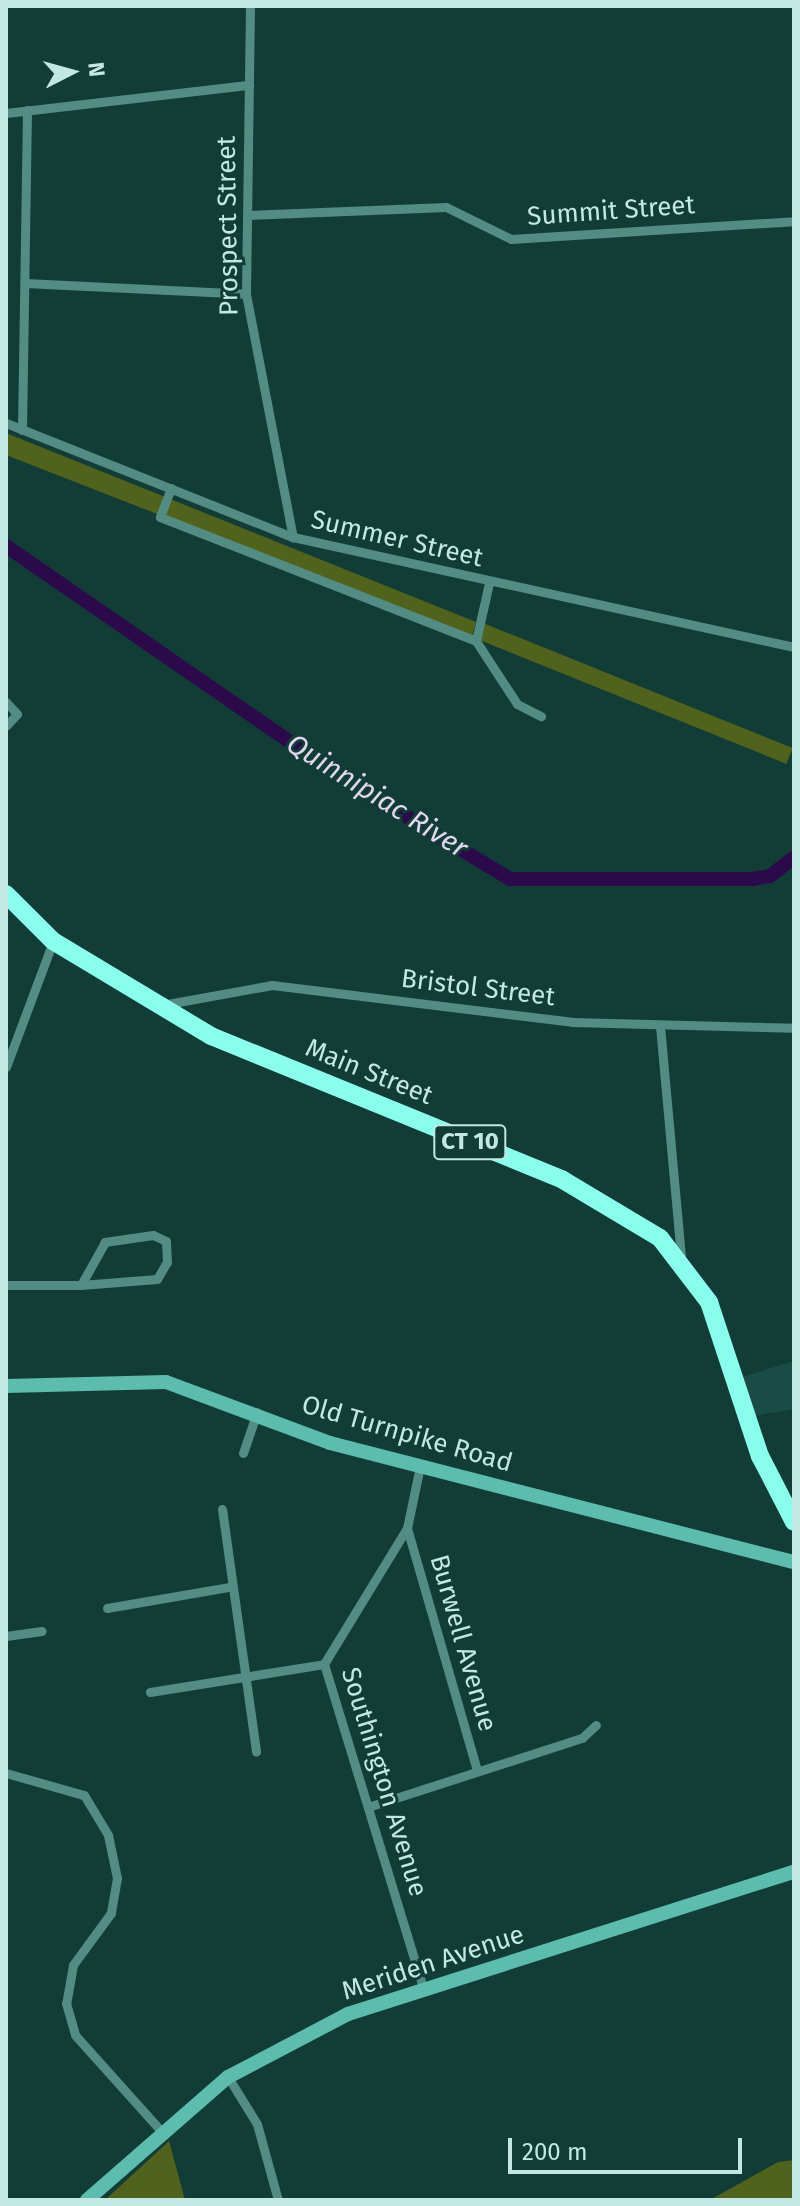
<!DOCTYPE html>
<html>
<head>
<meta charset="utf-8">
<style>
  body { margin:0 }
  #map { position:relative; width:800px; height:2206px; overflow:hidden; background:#123d37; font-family:"Fira Sans",sans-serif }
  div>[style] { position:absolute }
  .built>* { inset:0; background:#194c45 }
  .green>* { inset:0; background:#50621b; transform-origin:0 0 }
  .river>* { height:14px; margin:-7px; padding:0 7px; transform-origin:7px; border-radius:7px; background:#2b094a }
  .street>* { height:9px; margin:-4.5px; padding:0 4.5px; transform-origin:4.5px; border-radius:4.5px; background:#528c83 }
  .secondary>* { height:14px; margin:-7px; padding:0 7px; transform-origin:7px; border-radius:7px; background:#5cbcae }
  .highway>* { height:18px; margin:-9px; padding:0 9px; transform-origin:9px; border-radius:9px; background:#89ffed }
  span { translate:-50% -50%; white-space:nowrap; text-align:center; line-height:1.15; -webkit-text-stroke:6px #123d37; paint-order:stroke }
  .shield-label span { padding:2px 6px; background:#123d37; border:2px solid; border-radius:6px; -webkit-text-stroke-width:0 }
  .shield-label { font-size:24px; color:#c3e8e1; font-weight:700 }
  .street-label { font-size:26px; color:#c3e8e1 }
  .water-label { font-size:28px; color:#e1d8f0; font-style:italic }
  .frame { position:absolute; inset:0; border:8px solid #c3e8e1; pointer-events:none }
  .north { position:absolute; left:32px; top:32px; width:80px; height:80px; -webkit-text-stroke:6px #123d37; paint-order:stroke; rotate:84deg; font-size:22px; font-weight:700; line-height:32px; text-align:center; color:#c3e8e1 }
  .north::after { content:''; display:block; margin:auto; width:28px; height:36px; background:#c3e8e1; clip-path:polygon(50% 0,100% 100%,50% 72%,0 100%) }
  .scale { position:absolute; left:508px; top:2138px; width:234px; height:36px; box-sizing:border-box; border:4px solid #c3e8e1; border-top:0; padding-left:10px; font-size:24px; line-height:28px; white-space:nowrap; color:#c3e8e1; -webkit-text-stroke:6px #123d37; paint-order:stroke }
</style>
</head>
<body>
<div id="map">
  <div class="built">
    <div style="clip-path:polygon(794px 1361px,794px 1409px,754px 1416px,742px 1377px)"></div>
  </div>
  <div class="green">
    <div style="clip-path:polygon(6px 433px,476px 622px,472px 637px,6px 455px)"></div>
    <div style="left:483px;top:623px;width:334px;height:17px;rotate:22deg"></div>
    <div style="clip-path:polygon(169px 2141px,185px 2200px,105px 2200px)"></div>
    <div style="clip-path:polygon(794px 2160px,794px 2200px,710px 2200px,778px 2162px)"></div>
  </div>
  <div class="river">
    <div style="left:6px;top:546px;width:400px;rotate:34.6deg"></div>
    <div style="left:335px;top:773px;width:205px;rotate:31.2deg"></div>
    <div style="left:510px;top:879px;width:242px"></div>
    <div style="left:752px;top:879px;width:18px;rotate:-9deg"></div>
    <div style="left:770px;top:876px;width:31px;rotate:-38deg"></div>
  </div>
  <div class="street">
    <div style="left:250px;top:6px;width:288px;rotate:90.8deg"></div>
    <div style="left:246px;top:294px;width:248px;rotate:79.1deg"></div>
    <div style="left:6px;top:113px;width:245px;rotate:-6.6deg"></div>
    <div style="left:248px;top:215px;width:198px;rotate:-2.3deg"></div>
    <div style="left:446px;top:207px;width:72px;rotate:26.2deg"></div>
    <div style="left:511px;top:239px;width:284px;rotate:-3.6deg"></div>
    <div style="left:25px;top:283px;width:221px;rotate:2.8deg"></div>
    <div style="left:6px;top:423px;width:309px;rotate:21.7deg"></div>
    <div style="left:293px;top:537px;width:513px;rotate:12.38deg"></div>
    <div style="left:22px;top:430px;width:320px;rotate:-89.1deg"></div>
    <div style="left:171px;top:488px;width:31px;rotate:111deg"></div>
    <div style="left:160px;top:517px;width:339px;rotate:21.4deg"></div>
    <div style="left:476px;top:641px;width:75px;rotate:56.9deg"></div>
    <div style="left:517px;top:704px;width:27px;rotate:27deg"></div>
    <div style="left:476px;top:641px;width:59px;rotate:-77.4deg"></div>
    <div style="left:6px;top:702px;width:16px;rotate:47deg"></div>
    <div style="left:17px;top:714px;width:16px;rotate:133deg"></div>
    <div style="left:162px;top:1005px;width:112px;rotate:-10.3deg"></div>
    <div style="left:272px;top:985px;width:302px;rotate:7deg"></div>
    <div style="left:572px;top:1022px;width:222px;rotate:1.5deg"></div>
    <div style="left:660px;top:1026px;width:234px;rotate:84.8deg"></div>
    <div style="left:6px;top:1067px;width:134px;rotate:-69.5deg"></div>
    <div style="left:6px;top:1285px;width:75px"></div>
    <div style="left:81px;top:1285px;width:76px;rotate:-4.5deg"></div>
    <div style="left:157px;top:1279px;width:20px;rotate:-60deg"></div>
    <div style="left:167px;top:1262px;width:21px;rotate:-93deg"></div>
    <div style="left:166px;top:1241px;width:14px;rotate:-155deg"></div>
    <div style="left:153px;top:1235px;width:49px;rotate:171.7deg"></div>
    <div style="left:105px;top:1242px;width:49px;rotate:119.2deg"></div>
    <div style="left:243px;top:1453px;width:43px;rotate:-71.1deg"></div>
    <div style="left:420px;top:1466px;width:63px;rotate:101.8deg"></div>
    <div style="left:407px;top:1528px;width:159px;rotate:121.4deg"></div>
    <div style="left:324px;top:1664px;width:339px;rotate:73deg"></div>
    <div style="left:222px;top:1509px;width:245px;rotate:82deg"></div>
    <div style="left:407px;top:1528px;width:252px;rotate:73.9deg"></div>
    <div style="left:107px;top:1608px;width:123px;rotate:-9.8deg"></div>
    <div style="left:6px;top:1636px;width:36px;rotate:-8deg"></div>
    <div style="left:150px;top:1692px;width:176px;rotate:-9.1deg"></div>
    <div style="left:6px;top:1773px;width:81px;rotate:15.8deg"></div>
    <div style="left:84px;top:1795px;width:47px;rotate:59deg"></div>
    <div style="left:108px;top:1835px;width:44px;rotate:78.2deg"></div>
    <div style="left:117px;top:1878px;width:36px;rotate:100deg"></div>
    <div style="left:111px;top:1913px;width:64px;rotate:126.2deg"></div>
    <div style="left:73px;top:1965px;width:39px;rotate:100deg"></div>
    <div style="left:66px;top:2003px;width:33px;rotate:74deg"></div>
    <div style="left:75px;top:2035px;width:132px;rotate:48.1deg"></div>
    <div style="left:371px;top:1806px;width:222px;rotate:-17.9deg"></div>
    <div style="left:582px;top:1738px;width:19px;rotate:-43deg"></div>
    <div style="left:228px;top:2077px;width:55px;rotate:58.3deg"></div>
    <div style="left:257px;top:2124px;width:79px;rotate:74.6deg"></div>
  </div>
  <div class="secondary">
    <div style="left:6px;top:1386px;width:160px;rotate:-1.4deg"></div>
    <div style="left:166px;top:1382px;width:175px;rotate:20.4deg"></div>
    <div style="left:330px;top:1443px;width:479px;rotate:14.4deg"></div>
    <div style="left:87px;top:2200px;width:187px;rotate:-41.1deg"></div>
    <div style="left:228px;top:2077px;width:136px;rotate:-27.7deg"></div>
    <div style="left:348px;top:2014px;width:468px;rotate:-17.7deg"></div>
  </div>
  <div class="highway">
    <div style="left:6px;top:894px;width:66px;rotate:45deg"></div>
    <div style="left:53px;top:941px;width:184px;rotate:31deg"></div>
    <div style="left:211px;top:1036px;width:380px;rotate:22.2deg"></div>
    <div style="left:563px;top:1180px;width:113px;rotate:30.9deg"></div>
    <div style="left:660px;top:1238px;width:81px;rotate:52.6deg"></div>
    <div style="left:709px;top:1302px;width:162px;rotate:71.7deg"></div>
    <div style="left:760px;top:1456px;width:74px;rotate:62.7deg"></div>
  </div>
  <div class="shield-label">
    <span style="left:470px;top:1142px">CT 10</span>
  </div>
  <div class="street-label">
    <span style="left:611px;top:211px;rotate:-4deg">Summit Street</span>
    <span style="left:228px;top:226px;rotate:-91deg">Prospect Street</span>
    <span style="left:397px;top:539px;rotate:13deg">Summer Street</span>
    <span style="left:478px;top:988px;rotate:7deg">Bristol Street</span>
    <span style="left:369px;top:1072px;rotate:22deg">Main Street</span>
    <span style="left:407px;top:1434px;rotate:16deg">Old Turnpike Road</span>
    <span style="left:463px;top:1643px;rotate:74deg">Burwell Avenue</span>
    <span style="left:384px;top:1782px;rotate:73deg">Southington Avenue</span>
    <span style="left:433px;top:1963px;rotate:-18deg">Meriden Avenue</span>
  </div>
  <div class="water-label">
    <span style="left:377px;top:796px;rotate:32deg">Quinnipiac River</span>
  </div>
  <div class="frame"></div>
  <div class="north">N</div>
  <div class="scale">200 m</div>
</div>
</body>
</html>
